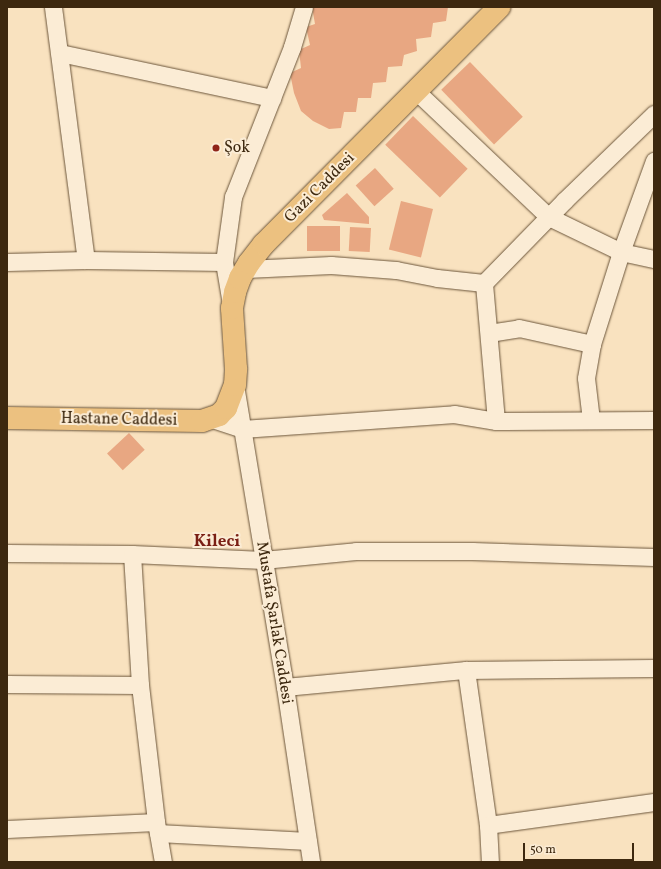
<!DOCTYPE html>
<html>
<head>
<meta charset="utf-8">
<style>
  body { margin:0 }
  #map { position:relative; width:661px; height:869px; overflow:hidden; background:#f9e2bf; font-family:Vollkorn,serif }
  div>[style] { position:absolute }
  .building>* { inset:0; background:#e8a782; transform-origin:0 0 }
  .roads { filter:drop-shadow(0 0 1px #6c563b) drop-shadow(0 0 1px #6c563b) }
  .minor>* { height:17px; margin:-8.5px; padding:0 8.5px; transform-origin:8.5px; border-radius:8.5px; background:#fbecd5 }
  .major>* { height:22px; margin:-11px; padding:0 11px; transform-origin:11px; border-radius:11px; background:#ecc180 }
  .dots>* { width:11px; height:11px; translate:-50% -50%; box-sizing:border-box; border:2px solid #fbecd5; border-radius:50% }
  span { translate:-50% -50%; white-space:nowrap; text-align:center; line-height:1.15; -webkit-text-stroke:4px #fbecd5; paint-order:stroke }
  .poi-label { font-size:16px; color:#3d280f }
  .left { translate:0 -50%; text-align:left }
  .street-label { font-size:16px; color:#3d280f }
  .neighbourhood-label { font-size:17px; color:#7a1f14; font-weight:700 }
  .frame { position:absolute; inset:0; border:8px solid #3d280f; pointer-events:none }
  .scale { position:absolute; left:523px; top:843px; width:111px; height:18px; box-sizing:border-box; border:2px solid #3d280f; border-top:0; padding-left:5px; font-size:12px; line-height:14px; white-space:nowrap; color:#3d280f; -webkit-text-stroke:3px #fbecd5; paint-order:stroke }
</style>
</head>
<body>
<div id="map">
  <div class="building">
    <div style="clip-path:polygon(312px 7px,448px 7px,446px 21px,433px 23px,431px 37px,416px 39px,417px 51px,404px 55px,402px 66px,388px 67px,386px 82px,373px 83px,371px 98px,358px 98px,356px 112px,344px 112px,341px 128px,329px 129px,313px 121px,301px 111px,294px 93px,290px 73px,301px 68px,299px 50px,310px 45px,306px 27px,315px 24px)"></div>
    <div style="left:470px;top:62px;width:76px;height:40px;rotate:46deg"></div>
    <div style="left:413px;top:116px;width:76px;height:40px;rotate:44deg"></div>
    <div style="left:375px;top:168px;width:28px;height:26px;rotate:48deg"></div>
    <div style="clip-path:polygon(347px 193px,369px 217px,369px 224px,324px 220px,322px 215px)"></div>
    <div style="left:401px;top:201px;width:33px;height:50px;rotate:14deg"></div>
    <div style="left:307px;top:226px;width:33px;height:25px"></div>
    <div style="left:350px;top:227px;width:21px;height:24px;rotate:3deg"></div>
    <div style="left:129px;top:433px;width:23px;height:30px;rotate:47deg"></div>
  </div>
  <div class="roads">
    <div class="minor">
      <div style="left:53px;top:7px;width:255px;rotate:82.6deg"></div>
      <div style="left:60px;top:53px;width:217px;rotate:12deg"></div>
      <div style="left:416px;top:91px;width:183px;rotate:43.5deg"></div>
      <div style="left:549px;top:217px;width:80px;rotate:25.9deg"></div>
      <div style="left:621px;top:252px;width:34px;rotate:12deg"></div>
      <div style="left:7px;top:262px;width:79px;rotate:-1.5deg"></div>
      <div style="left:86px;top:260px;width:138px;rotate:0.8deg"></div>
      <div style="left:246px;top:269px;width:85px;rotate:-2.7deg"></div>
      <div style="left:331px;top:265px;width:65px;rotate:4.4deg"></div>
      <div style="left:396px;top:270px;width:42px;rotate:11deg"></div>
      <div style="left:437px;top:278px;width:47px;rotate:6.1deg"></div>
      <div style="left:231px;top:304px;width:43px;rotate:-99.5deg"></div>
      <div style="left:224px;top:262px;width:66px;rotate:-82.1deg"></div>
      <div style="left:233px;top:197px;width:161px;rotate:-68.5deg"></div>
      <div style="left:292px;top:47px;width:42px;rotate:-73.3deg"></div>
      <div style="left:489px;top:333px;width:30px;rotate:-9deg"></div>
      <div style="left:519px;top:328px;width:75px;rotate:12.4deg"></div>
      <div style="left:235px;top:385px;width:306px;rotate:80.6deg"></div>
      <div style="left:285px;top:687px;width:177px;rotate:81.5deg"></div>
      <div style="left:212px;top:419px;width:32px;rotate:18deg"></div>
      <div style="left:242px;top:429px;width:213px;rotate:-4deg"></div>
      <div style="left:454px;top:414px;width:43px;rotate:9.5deg"></div>
      <div style="left:496px;top:421px;width:158px;rotate:-0.4deg"></div>
      <div style="left:591px;top:420px;width:42px;rotate:-96.8deg"></div>
      <div style="left:586px;top:378px;width:35px;rotate:-80deg"></div>
      <div style="left:592px;top:344px;width:96px;rotate:-72.5deg"></div>
      <div style="left:621px;top:252px;width:97px;rotate:-70.1deg"></div>
      <div style="left:496px;top:421px;width:139px;rotate:-95deg"></div>
      <div style="left:484px;top:283px;width:116px;rotate:-45.7deg"></div>
      <div style="left:565px;top:200px;width:124px;rotate:-44deg"></div>
      <div style="left:7px;top:553px;width:125px;rotate:0.5deg"></div>
      <div style="left:132px;top:554px;width:131px;rotate:2.6deg"></div>
      <div style="left:263px;top:560px;width:93px;rotate:-5.5deg"></div>
      <div style="left:356px;top:551px;width:116px"></div>
      <div style="left:472px;top:551px;width:182px;rotate:1.9deg"></div>
      <div style="left:132px;top:554px;width:131px;rotate:86.5deg"></div>
      <div style="left:140px;top:685px;width:138px;rotate:83.3deg"></div>
      <div style="left:156px;top:822px;width:41px;rotate:80.1deg"></div>
      <div style="left:466px;top:670px;width:157px;rotate:81.9deg"></div>
      <div style="left:488px;top:825px;width:37px;rotate:87deg"></div>
      <div style="left:7px;top:684px;width:133px;rotate:0.4deg"></div>
      <div style="left:285px;top:687px;width:182px;rotate:-5.4deg"></div>
      <div style="left:466px;top:670px;width:188px;rotate:-0.6deg"></div>
      <div style="left:488px;top:825px;width:168px;rotate:-7.9deg"></div>
      <div style="left:7px;top:829px;width:149px;rotate:-2.7deg"></div>
      <div style="left:158px;top:833px;width:150px;rotate:3.1deg"></div>
    </div>
    <div class="major">
      <div style="left:7px;top:418px;width:195px;rotate:0.9deg"></div>
      <div style="left:202px;top:421px;width:18px;rotate:-19deg"></div>
      <div style="left:219px;top:415px;width:10px;rotate:-45deg"></div>
      <div style="left:226px;top:408px;width:25px;rotate:-69deg"></div>
      <div style="left:235px;top:385px;width:16px;rotate:-86deg"></div>
      <div style="left:236px;top:369px;width:61px;rotate:-93.8deg"></div>
      <div style="left:232px;top:308px;width:16px;rotate:-79deg"></div>
      <div style="left:235px;top:292px;width:15px;rotate:-70deg"></div>
      <div style="left:240px;top:278px;width:17px;rotate:-59deg"></div>
      <div style="left:249px;top:263px;width:24px;rotate:-52deg"></div>
      <div style="left:264px;top:244px;width:334px;rotate:-45.2deg"></div>
    </div>
  </div>
  <div class="dots">
    <div style="left:216px;top:148px;background:#8f2418"></div>
  </div>
  <div class="poi-label">
    <span class="left" style="left:224px;top:148px">Şok</span>
  </div>
  <div class="street-label">
    <span style="left:320px;top:188px;rotate:-45deg">Gazi Caddesi</span>
    <span style="left:119px;top:420px;rotate:1deg">Hastane Caddesi</span>
    <span style="left:274px;top:623px;rotate:81deg">Mustafa Şarlak Caddesi</span>
  </div>
  <div class="neighbourhood-label">
    <span style="left:217px;top:542px">Kileci</span>
  </div>
  <div class="frame"></div>
  <div class="scale">50 m</div>
</div>
</body>
</html>
